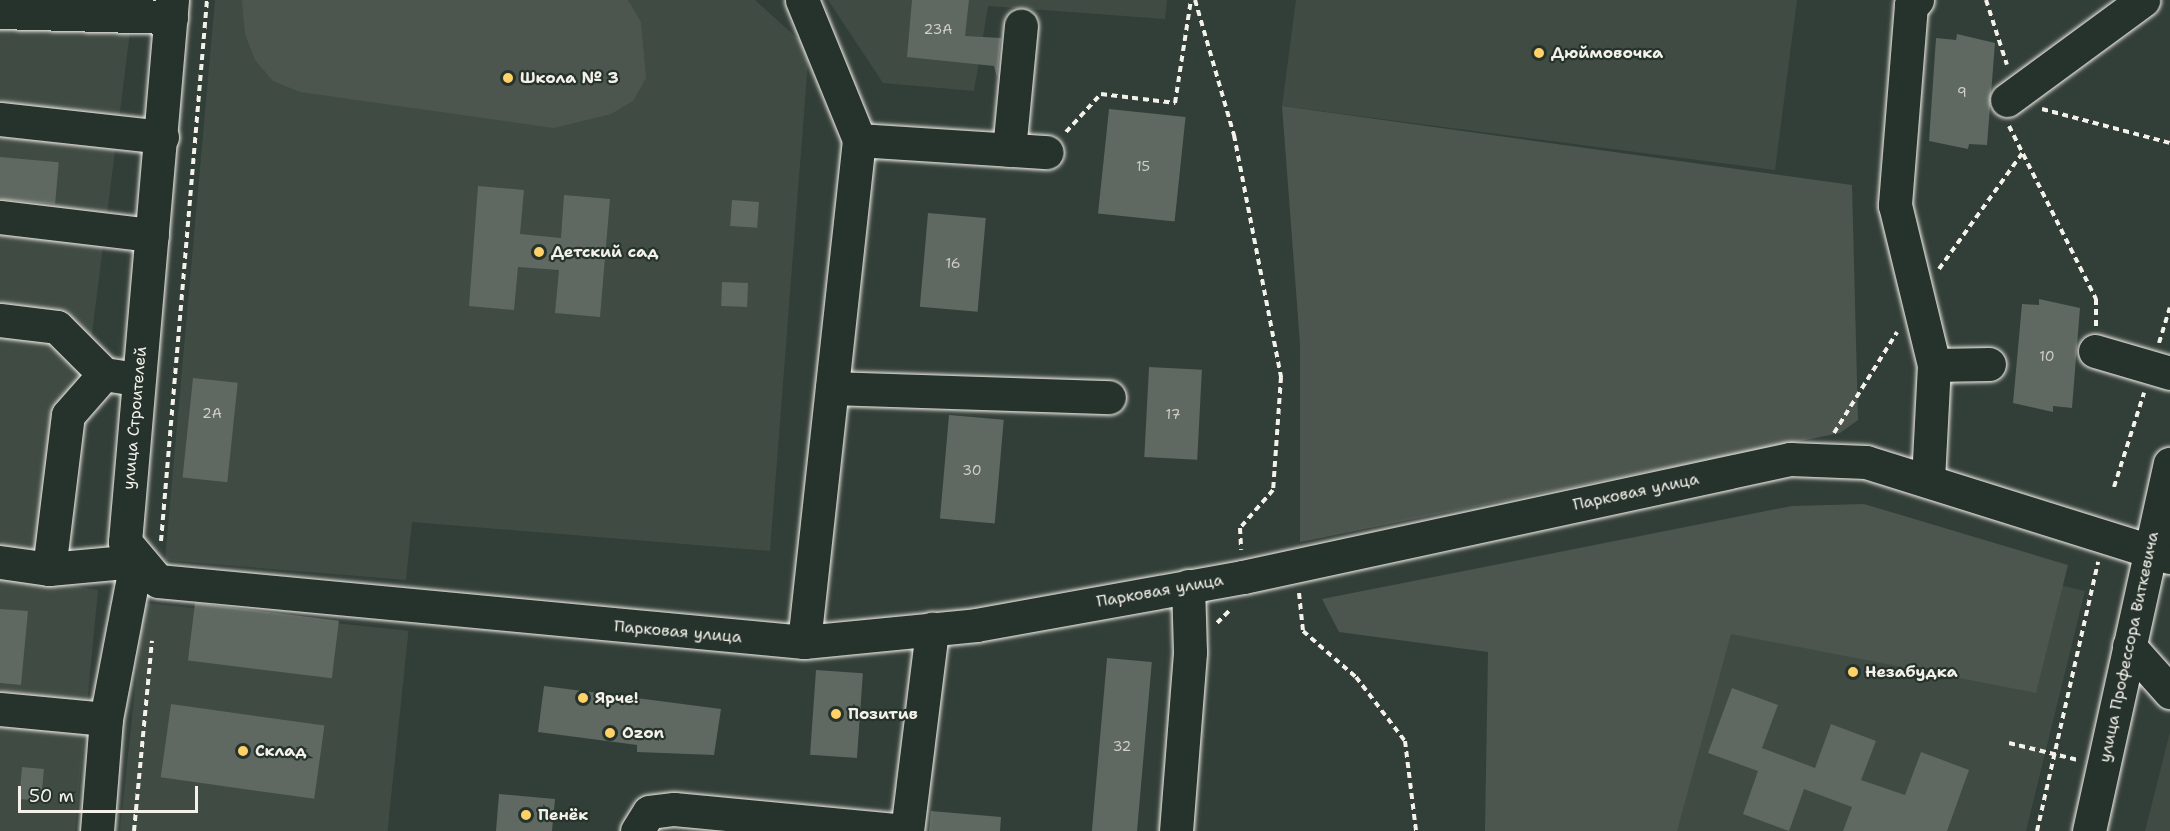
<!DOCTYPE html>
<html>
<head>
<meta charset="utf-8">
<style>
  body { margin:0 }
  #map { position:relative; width:2170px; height:831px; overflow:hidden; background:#323e38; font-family:"Shantell Sans",sans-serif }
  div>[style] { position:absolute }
  .built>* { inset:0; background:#404b44; transform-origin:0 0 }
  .green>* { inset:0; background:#4c564f }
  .building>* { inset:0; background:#5f6861; transform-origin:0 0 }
  .path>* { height:4px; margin-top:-2px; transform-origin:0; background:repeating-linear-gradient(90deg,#f4f1e8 0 6px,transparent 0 10.5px) }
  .roads { filter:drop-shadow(0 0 2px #f4f1e8) drop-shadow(0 0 2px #f4f1e8) }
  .minor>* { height:33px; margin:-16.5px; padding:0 16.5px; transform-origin:16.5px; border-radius:16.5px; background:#26332d }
  .dots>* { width:16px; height:16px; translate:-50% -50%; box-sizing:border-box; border:3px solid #26332d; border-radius:50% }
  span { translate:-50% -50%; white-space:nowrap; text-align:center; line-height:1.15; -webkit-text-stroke:4.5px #26332d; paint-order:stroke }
  .number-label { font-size:14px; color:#cfcfc6 }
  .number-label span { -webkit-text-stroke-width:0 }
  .poi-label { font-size:16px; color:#f4f1e8; font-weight:700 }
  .left { translate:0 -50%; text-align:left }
  .street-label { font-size:16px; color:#f4f1e8 }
  .scale { position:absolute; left:18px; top:786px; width:180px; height:27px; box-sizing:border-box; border:3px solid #f4f1e8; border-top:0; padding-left:8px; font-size:18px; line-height:21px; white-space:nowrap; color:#f4f1e8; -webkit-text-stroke:4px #26332d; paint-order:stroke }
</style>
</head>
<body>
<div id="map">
  <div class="built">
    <div style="clip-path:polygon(0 0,134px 0,65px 548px,40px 552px,0 547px)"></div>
    <div style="clip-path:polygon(215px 0,755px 0,809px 49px,770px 551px,412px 522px,406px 580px,165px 560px)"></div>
    <div style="clip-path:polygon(828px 0,1167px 0,1165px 19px,988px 6px,974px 91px,883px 83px)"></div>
    <div style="clip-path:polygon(1296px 0,1797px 0,1775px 170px,1282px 106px)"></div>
    <div style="clip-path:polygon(1857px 537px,2085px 591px,2026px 831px,1603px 831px,1662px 590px)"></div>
    <div style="clip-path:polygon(0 574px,98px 590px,75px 831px,0 831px)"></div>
    <div style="left:144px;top:603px;width:266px;height:229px;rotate:6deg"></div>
    <div style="clip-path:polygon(2170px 732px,2170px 831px,2145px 831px)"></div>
  </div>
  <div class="green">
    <div style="clip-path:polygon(242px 0,628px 0,641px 22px,646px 78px,633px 101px,611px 114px,554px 128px,300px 92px,273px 81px,255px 60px,245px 34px)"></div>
    <div style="clip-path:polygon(1282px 106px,1852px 185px,1858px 420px,1840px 433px,1300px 542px,1300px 344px)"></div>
    <div style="clip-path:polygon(1864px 504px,2068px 565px,2036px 693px,1731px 634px,1677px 831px,1485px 831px,1488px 652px,1339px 632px,1322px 599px,1792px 506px)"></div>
  </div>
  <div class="building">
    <div style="clip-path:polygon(912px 0,969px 0,965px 36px,1001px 38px,997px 77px,994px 66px,907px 57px)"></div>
    <div style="clip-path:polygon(1957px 34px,1995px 43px,1987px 145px,1969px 144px,1968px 149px,1929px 141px,1936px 38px,1956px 40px)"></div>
    <div style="left:1109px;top:109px;width:77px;height:105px;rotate:6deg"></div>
    <div style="left:0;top:157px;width:59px;height:42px;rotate:5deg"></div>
    <div style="clip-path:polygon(478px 186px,524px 190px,520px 234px,561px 238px,564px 195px,610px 199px,600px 317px,555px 313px,559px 270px,518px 267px,514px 310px,469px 306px)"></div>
    <div style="left:732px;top:200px;width:27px;height:26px;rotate:4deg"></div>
    <div style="left:928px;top:213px;width:58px;height:94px;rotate:5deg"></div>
    <div style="left:722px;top:282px;width:26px;height:24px;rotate:2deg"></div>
    <div style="clip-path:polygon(2039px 299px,2080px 308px,2072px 408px,2053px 406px,2053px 412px,2013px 403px,2022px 304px,2039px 305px)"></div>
    <div style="left:1149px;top:367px;width:53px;height:90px;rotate:3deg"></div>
    <div style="left:193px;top:378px;width:45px;height:100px;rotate:6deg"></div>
    <div style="left:949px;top:415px;width:55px;height:104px;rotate:5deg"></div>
    <div style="left:195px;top:603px;width:145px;height:58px;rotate:7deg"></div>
    <div style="clip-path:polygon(0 609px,28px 611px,21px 685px,0 683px)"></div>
    <div style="left:1107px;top:658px;width:45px;height:174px;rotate:5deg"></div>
    <div style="left:816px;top:670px;width:47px;height:85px;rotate:4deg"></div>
    <div style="clip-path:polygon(544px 686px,721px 709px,714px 755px,637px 752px,637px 745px,538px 732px)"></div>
    <div style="clip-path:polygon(1732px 688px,1778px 705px,1762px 748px,1815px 768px,1831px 724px,1876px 741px,1861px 780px,1905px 795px,1921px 752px,1969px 770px,1947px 831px,1843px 831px,1852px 807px,1804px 789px,1789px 831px,1743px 814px,1758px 771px,1708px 753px)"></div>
    <div style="left:171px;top:704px;width:155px;height:74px;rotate:8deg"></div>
    <div style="left:22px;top:767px;width:22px;height:32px;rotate:5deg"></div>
    <div style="clip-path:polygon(499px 794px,555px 799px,552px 831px,496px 831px)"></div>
    <div style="clip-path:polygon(931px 811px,1001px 817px,1000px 831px,929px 831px)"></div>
  </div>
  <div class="path">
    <div style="left:1195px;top:0;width:141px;rotate:73.9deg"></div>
    <div style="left:1234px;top:135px;width:247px;rotate:79deg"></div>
    <div style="left:1281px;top:377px;width:113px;rotate:94deg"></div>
    <div style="left:1273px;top:490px;width:50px;rotate:131deg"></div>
    <div style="left:1240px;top:528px;width:22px;rotate:87deg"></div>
    <div style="left:1986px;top:0;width:68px;rotate:72.1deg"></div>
    <div style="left:2042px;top:109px;width:132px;rotate:14.9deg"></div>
    <div style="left:2009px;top:126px;width:194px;rotate:63.3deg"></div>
    <div style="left:2096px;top:299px;width:27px;rotate:90deg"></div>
    <div style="left:1066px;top:132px;width:52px;rotate:-47.4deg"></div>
    <div style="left:1101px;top:94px;width:75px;rotate:6.9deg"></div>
    <div style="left:1175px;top:103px;width:104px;rotate:-81.2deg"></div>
    <div style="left:1939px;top:269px;width:144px;rotate:-54.3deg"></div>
    <div style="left:2159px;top:343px;width:37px;rotate:-73deg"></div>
    <div style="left:1834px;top:433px;width:119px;rotate:-58deg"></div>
    <div style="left:2114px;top:487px;width:99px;rotate:-72.3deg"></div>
    <div style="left:161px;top:541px;width:543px;rotate:-85.14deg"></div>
    <div style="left:1299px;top:593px;width:38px;rotate:84deg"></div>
    <div style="left:1303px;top:631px;width:70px;rotate:41deg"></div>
    <div style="left:1356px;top:677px;width:81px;rotate:52.6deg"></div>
    <div style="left:1405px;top:741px;width:91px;rotate:83deg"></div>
    <div style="left:1217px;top:623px;width:20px;rotate:-45deg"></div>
    <div style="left:2009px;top:743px;width:71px;rotate:13.8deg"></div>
    <div style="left:134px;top:831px;width:191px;rotate:-84.6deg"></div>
    <div style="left:2037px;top:831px;width:276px;rotate:-77.2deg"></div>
  </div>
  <div class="roads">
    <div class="minor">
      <div style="left:172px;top:0;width:544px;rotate:94.96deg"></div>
      <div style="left:125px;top:542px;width:51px;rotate:49.8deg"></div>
      <div style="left:158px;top:581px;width:649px;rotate:5.39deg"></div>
      <div style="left:804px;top:642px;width:173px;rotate:-5.6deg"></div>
      <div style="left:976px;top:625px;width:271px;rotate:-10.2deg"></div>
      <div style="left:1243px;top:577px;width:560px;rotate:-12.17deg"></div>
      <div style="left:1790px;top:459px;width:76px;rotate:2.3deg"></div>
      <div style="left:1866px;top:462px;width:318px;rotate:17.4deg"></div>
      <div style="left:802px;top:0;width:151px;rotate:67.8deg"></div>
      <div style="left:859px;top:140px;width:505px;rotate:96.25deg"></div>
      <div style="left:1917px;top:0;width:8px;rotate:140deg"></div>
      <div style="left:1911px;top:5px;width:201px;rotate:94.6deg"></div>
      <div style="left:1895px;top:205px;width:165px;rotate:76.3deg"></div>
      <div style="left:1934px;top:365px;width:116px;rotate:93deg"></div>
      <div style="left:0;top:12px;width:171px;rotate:1.7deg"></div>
      <div style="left:2007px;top:100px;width:169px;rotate:-36.3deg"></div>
      <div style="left:0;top:119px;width:163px;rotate:6.3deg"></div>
      <div style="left:859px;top:140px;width:188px;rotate:3.7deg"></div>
      <div style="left:1009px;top:150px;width:125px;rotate:-84.5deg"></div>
      <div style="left:0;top:217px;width:153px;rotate:6.8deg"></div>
      <div style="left:0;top:320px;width:57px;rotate:7deg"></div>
      <div style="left:57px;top:327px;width:66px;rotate:45deg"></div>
      <div style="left:2095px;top:351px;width:78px;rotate:16.3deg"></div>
      <div style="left:1934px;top:365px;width:55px;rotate:-1deg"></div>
      <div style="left:832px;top:388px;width:277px;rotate:1.9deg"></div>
      <div style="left:0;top:562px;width:49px;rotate:8.1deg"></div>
      <div style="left:49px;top:569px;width:87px;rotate:-5.3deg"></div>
      <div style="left:49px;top:569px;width:155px;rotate:-83deg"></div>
      <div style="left:68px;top:415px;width:55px;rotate:-48.7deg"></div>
      <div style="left:104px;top:374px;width:33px;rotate:9deg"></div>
      <div style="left:2129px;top:646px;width:62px;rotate:48.3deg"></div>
      <div style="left:0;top:709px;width:106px;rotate:5.4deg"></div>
      <div style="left:97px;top:831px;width:112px;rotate:-85.4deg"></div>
      <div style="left:106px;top:719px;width:161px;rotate:-79.2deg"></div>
      <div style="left:637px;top:831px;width:22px;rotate:-58deg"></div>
      <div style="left:649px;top:812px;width:25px;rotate:-7deg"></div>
      <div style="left:674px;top:809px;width:232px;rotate:5.4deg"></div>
      <div style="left:907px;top:831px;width:204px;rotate:-82.9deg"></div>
      <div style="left:1176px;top:831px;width:180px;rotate:-85.5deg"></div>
      <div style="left:1190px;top:652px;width:66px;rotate:-91.7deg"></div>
      <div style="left:2089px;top:831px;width:376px;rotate:-77.6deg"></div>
    </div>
  </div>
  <div class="dots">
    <div style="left:1539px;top:53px;background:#ffd166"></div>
    <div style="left:508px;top:78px;background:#ffd166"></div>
    <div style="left:539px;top:252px;background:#ffd166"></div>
    <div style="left:1853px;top:672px;background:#ffd166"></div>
    <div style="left:583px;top:698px;background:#ffd166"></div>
    <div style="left:836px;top:714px;background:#ffd166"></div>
    <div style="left:610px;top:733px;background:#ffd166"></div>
    <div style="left:243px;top:751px;background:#ffd166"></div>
    <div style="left:526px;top:815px;background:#ffd166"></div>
  </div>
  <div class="number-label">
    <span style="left:938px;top:29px">23А</span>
    <span style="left:1962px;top:92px">9</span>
    <span style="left:1143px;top:166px">15</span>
    <span style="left:953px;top:263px">16</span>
    <span style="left:2047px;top:356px">10</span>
    <span style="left:212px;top:413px">2А</span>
    <span style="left:1173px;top:414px">17</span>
    <span style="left:972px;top:470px">30</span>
    <span style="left:1122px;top:746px">32</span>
  </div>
  <div class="poi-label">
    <span class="left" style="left:1551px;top:53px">Дюймовочка</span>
    <span class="left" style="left:520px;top:78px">Школа № 3</span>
    <span class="left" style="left:551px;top:252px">Детский сад</span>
    <span class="left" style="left:1865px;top:672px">Незабудка</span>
    <span class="left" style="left:595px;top:698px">Ярче!</span>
    <span class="left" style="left:848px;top:714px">Позитив</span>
    <span class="left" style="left:622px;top:733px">Ozon</span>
    <span class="left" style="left:255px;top:751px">Склад</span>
    <span class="left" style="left:538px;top:815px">Пенёк</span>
  </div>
  <div class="street-label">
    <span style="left:135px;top:418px;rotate:-85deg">улица Строителей</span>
    <span style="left:1636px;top:492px;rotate:-12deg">Парковая улица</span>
    <span style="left:1160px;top:591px;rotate:-10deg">Парковая улица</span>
    <span style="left:678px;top:632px;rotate:5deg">Парковая улица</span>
    <span style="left:2129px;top:647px;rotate:-78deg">улица Профессора Виткевича</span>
  </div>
  <div class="scale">50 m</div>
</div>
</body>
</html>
